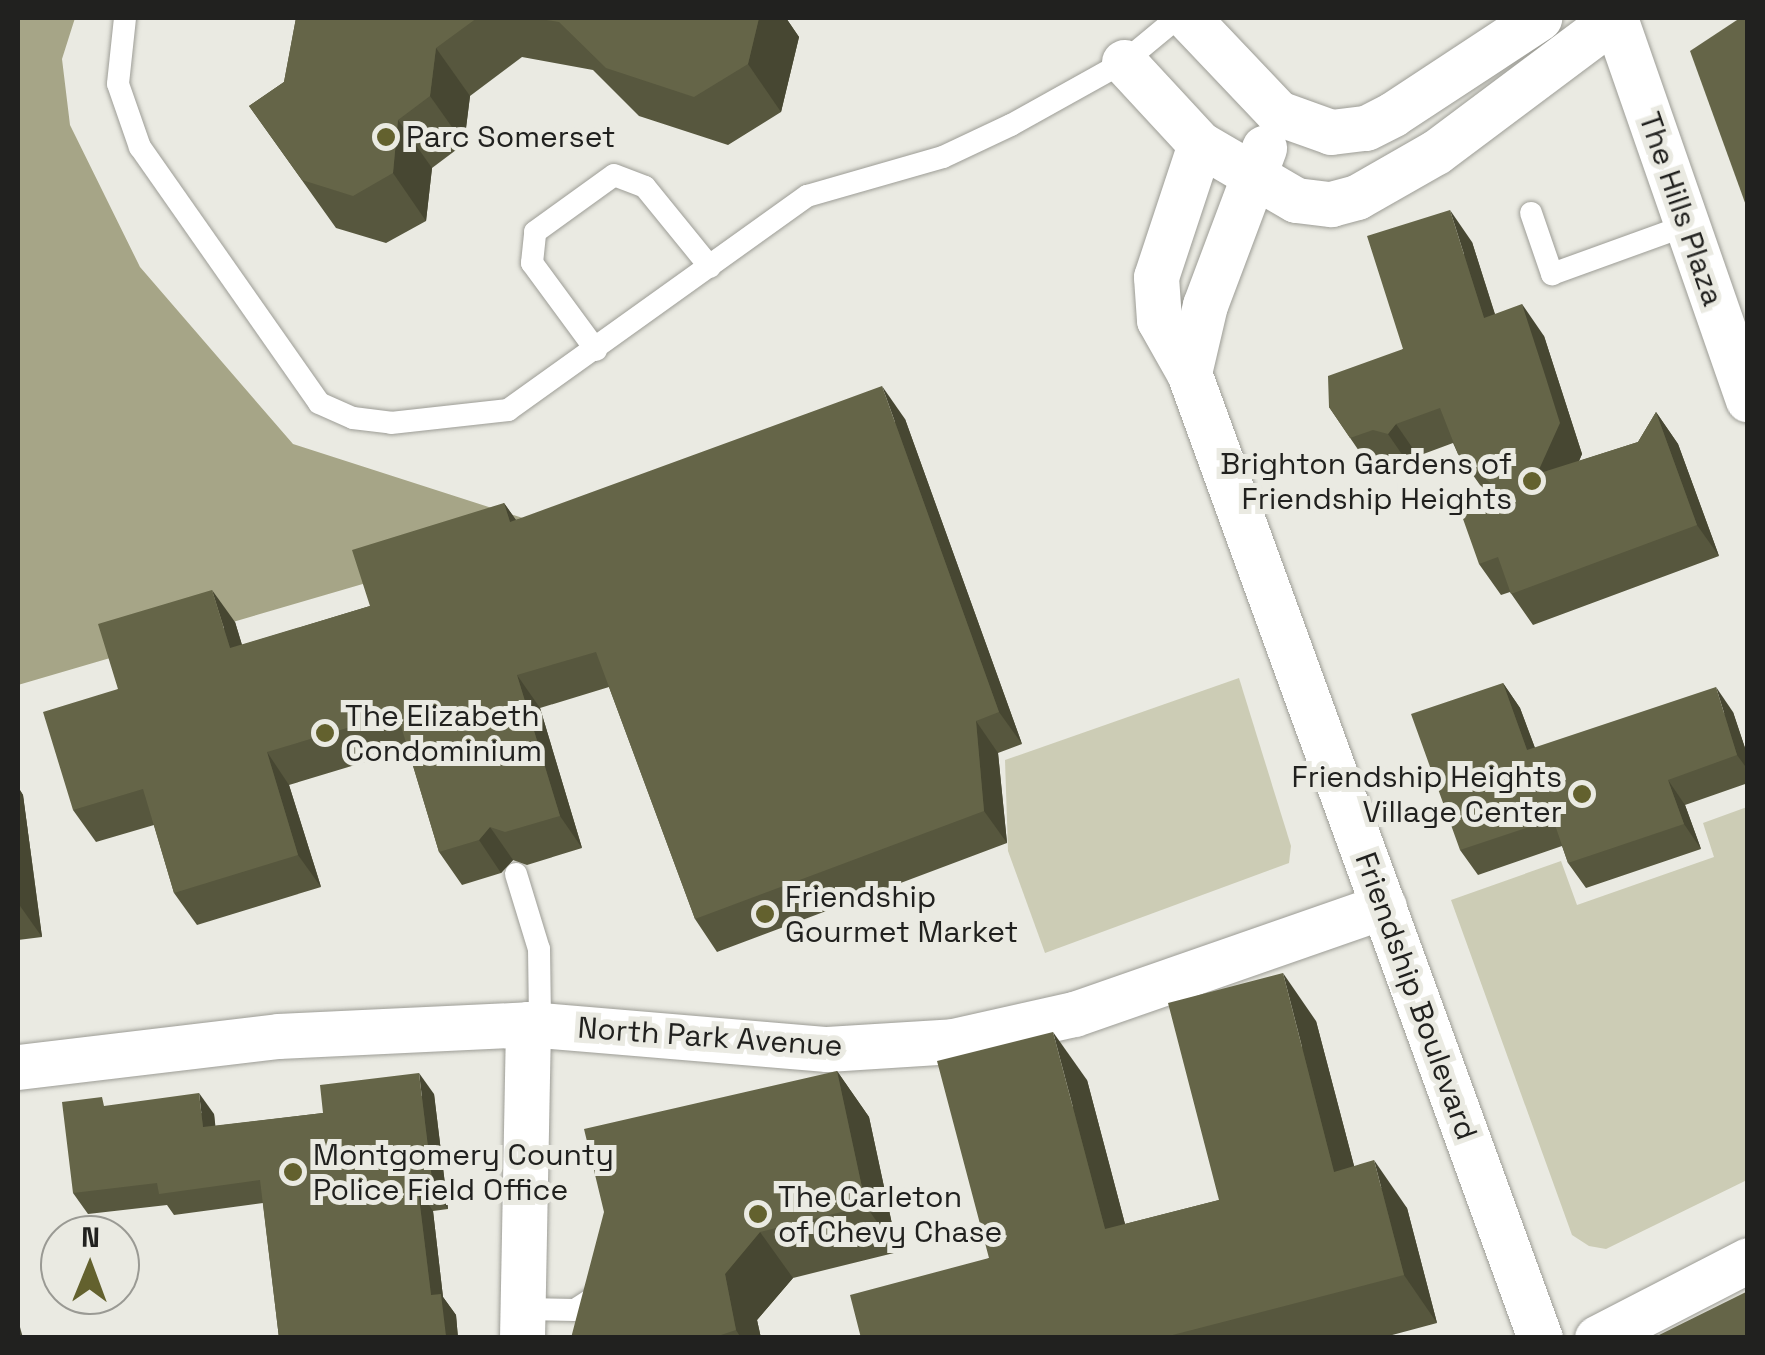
<!DOCTYPE html>
<html>
<head>
<meta charset="utf-8">
<style>
  body { margin:0 }
  #map { position:relative; width:1765px; height:1355px; overflow:hidden; background:#eaeae2; font-family:"Space Grotesk",sans-serif }
  div>[style] { position:absolute }
  .green>* { inset:0; background:#ccccb5 }
  .forest>* { inset:0; background:#a6a587 }
  .roads { filter:drop-shadow(0 0 2px #9d9d96) drop-shadow(0 0 2px #9d9d96) }
  .lane>* { height:22px; margin:-11px; padding:0 11px; transform-origin:11px; border-radius:11px; background:#fff }
  .street>* { height:45px; margin:-22.5px; padding:0 22.5px; transform-origin:22.5px; border-radius:22.5px; background:#fff }
  .wall>* { inset:0; background:#57573e }
  .shaded-wall>* { inset:0; background:#474732 }
  .building>* { inset:0; background:#656548 }
  .dots>* { width:28px; height:28px; translate:-50% -50%; box-sizing:border-box; border:5px solid #eaeae2; border-radius:50% }
  span { translate:-50% -50%; white-space:nowrap; text-align:center; line-height:1.15; -webkit-text-stroke:10px #eaeae2; paint-order:stroke }
  .poi-label { font-size:30px; color:#21211f }
  .left { translate:0 -50%; text-align:left }
  .right { translate:-100% -50%; text-align:right }
  .street-label { font-size:30px; color:#21211f }
  .frame { position:absolute; inset:0; border:20px solid #21211f; pointer-events:none }
  .north { position:absolute; left:40px; top:1215px; width:100px; height:100px; box-sizing:border-box; background:#eaeae2; border:2px solid #9a9a94; border-radius:50%; rotate:1deg; font-size:28px; font-weight:700; line-height:40px; text-align:center; color:#21211f }
  .north::after { content:''; display:block; margin:auto; width:35px; height:45px; background:#63612e; clip-path:polygon(50% 0,100% 100%,50% 72%,0 100%) }
</style>
</head>
<body>
<div id="map">
  <div class="green">
    <div style="clip-path:polygon(1239px 678px,1291px 846px,1289px 863px,1045px 953px,1008px 851px,1005px 760px)"></div>
    <div style="clip-path:polygon(1747px 807px,1747px 1180px,1606px 1249px,1589px 1246px,1572px 1235px,1451px 900px,1561px 861px,1577px 905px,1714px 857px,1703px 823px)"></div>
  </div>
  <div class="forest">
    <div style="clip-path:polygon(18px 18px,75px 18px,62px 59px,70px 125px,140px 267px,293px 444px,554px 528px,18px 685px)"></div>
  </div>
  <div class="roads">
    <div class="lane">
      <div style="left:125px;top:18px;width:66px;rotate:96.1deg"></div>
      <div style="left:118px;top:84px;width:67px;rotate:70.8deg"></div>
      <div style="left:140px;top:147px;width:312px;rotate:55deg"></div>
      <div style="left:319px;top:403px;width:37px;rotate:24deg"></div>
      <div style="left:353px;top:418px;width:38px;rotate:7deg"></div>
      <div style="left:391px;top:423px;width:118px;rotate:-6.3deg"></div>
      <div style="left:508px;top:410px;width:368px;rotate:-35.6deg"></div>
      <div style="left:807px;top:196px;width:141px;rotate:-16deg"></div>
      <div style="left:943px;top:157px;width:75px;rotate:-25.2deg"></div>
      <div style="left:1011px;top:125px;width:129px;rotate:-29.1deg"></div>
      <div style="left:1124px;top:62px;width:69px;rotate:-39.7deg"></div>
      <div style="left:1531px;top:213px;width:65px;rotate:71deg"></div>
      <div style="left:1552px;top:274px;width:144px;rotate:-19.9deg"></div>
      <div style="left:596px;top:350px;width:108px;rotate:-126.3deg"></div>
      <div style="left:532px;top:263px;width:31px;rotate:-84deg"></div>
      <div style="left:535px;top:232px;width:97px;rotate:-35.8deg"></div>
      <div style="left:614px;top:175px;width:33px;rotate:21deg"></div>
      <div style="left:645px;top:187px;width:103px;rotate:50.9deg"></div>
      <div style="left:516px;top:874px;width:78px;rotate:73deg"></div>
      <div style="left:539px;top:949px;width:75px;rotate:89.2deg"></div>
      <div style="left:525px;top:1309px;width:50px;rotate:1.1deg"></div>
      <div style="left:575px;top:1310px;width:35px;rotate:-33deg"></div>
    </div>
    <div class="street">
      <div style="left:1188px;top:18px;width:131px;rotate:46.5deg"></div>
      <div style="left:1278px;top:113px;width:56px;rotate:19.7deg"></div>
      <div style="left:1331px;top:132px;width:35px;rotate:-7deg"></div>
      <div style="left:1366px;top:128px;width:30px;rotate:-27deg"></div>
      <div style="left:1393px;top:114px;width:175px;rotate:-33.3deg"></div>
      <div style="left:1615px;top:18px;width:404px;rotate:70.8deg"></div>
      <div style="left:1124px;top:62px;width:112px;rotate:47.2deg"></div>
      <div style="left:1200px;top:144px;width:111px;rotate:30.3deg"></div>
      <div style="left:1296px;top:200px;width:35px;rotate:7deg"></div>
      <div style="left:1331px;top:204px;width:27px;rotate:-15deg"></div>
      <div style="left:1357px;top:197px;width:91px;rotate:-29.7deg"></div>
      <div style="left:1436px;top:152px;width:224px;rotate:-36.8deg"></div>
      <div style="left:1200px;top:144px;width:140px;rotate:108.3deg"></div>
      <div style="left:1156px;top:277px;width:43px;rotate:86deg"></div>
      <div style="left:1159px;top:320px;width:61px;rotate:60.5deg"></div>
      <div style="left:1189px;top:373px;width:1027px;rotate:70.01deg"></div>
      <div style="left:1189px;top:373px;width:70px;rotate:-76.8deg"></div>
      <div style="left:1205px;top:305px;width:168px;rotate:-69.4deg"></div>
      <div style="left:18px;top:1067px;width:262px;rotate:-6.8deg"></div>
      <div style="left:278px;top:1036px;width:250px;rotate:-2.7deg"></div>
      <div style="left:528px;top:1024px;width:300px;rotate:4.8deg"></div>
      <div style="left:827px;top:1049px;width:126px;rotate:-3.6deg"></div>
      <div style="left:953px;top:1041px;width:124px;rotate:-12.6deg"></div>
      <div style="left:1074px;top:1014px;width:328px;rotate:-19.2deg"></div>
      <div style="left:522px;top:1338px;width:314px;rotate:-88.9deg"></div>
      <div style="left:1597px;top:1338px;width:170px;rotate:-27.3deg"></div>
    </div>
  </div>
  <div class="wall">
    <div style="clip-path:polygon(296px 18px,786px 18px,799px 37px,781px 112px,728px 145px,639px 116px,593px 70px,522px 57px,470px 96px,464px 144px,432px 168px,426px 221px,386px 243px,336px 228px,249px 106px,284px 82px)"></div>
    <div style="clip-path:polygon(1472px 242px,1495px 314px,1544px 336px,1582px 454px,1579px 461px,1638px 442px,1656px 412px,1678px 444px,1719px 556px,1533px 625px,1510px 592px,1501px 595px,1479px 564px,1488px 492px,1480px 485px,1458px 454px,1453px 443px,1418px 456px,1410px 466px,1396px 461px,1372px 470px,1329px 407px,1403px 349px)"></div>
    <div style="clip-path:polygon(905px 419px,1022px 744px,998px 753px,1007px 843px,717px 952px,695px 919px,609px 687px,540px 708px,582px 848px,527px 865px,513px 860px,501px 873px,462px 885px,439px 852px,408px 749px,289px 785px,321px 887px,197px 925px,174px 893px,154px 825px,96px 842px,73px 810px,118px 689px,235px 622px,242px 645px,370px 606px,504px 503px,516px 520px)"></div>
    <div style="clip-path:polygon(1503px 683px,1520px 708px,1535px 748px,1733px 712px,1748px 757px,1748px 783px,1685px 805px,1701px 849px,1586px 888px,1568px 863px,1562px 846px,1478px 875px,1460px 850px)"></div>
    <div style="clip-path:polygon(18px 787px,23px 795px,42px 937px,18px 940px)"></div>
    <div style="clip-path:polygon(1316px 1021px,1354px 1166px,1407px 1208px,1437px 1323px,1381px 1338px,861px 1338px,989px 1258px,1087px 1080px,1125px 1224px,1219px 1200px)"></div>
    <div style="clip-path:polygon(837px 1071px,869px 1117px,898px 1252px,793px 1278px,757px 1320px,761px 1338px,571px 1338px)"></div>
    <div style="clip-path:polygon(434px 1094px,448px 1209px,433px 1211px,443px 1297px,456px 1315px,458px 1338px,279px 1338px,263px 1203px,174px 1215px,167px 1205px,88px 1214px,73px 1193px,108px 1106px,214px 1114px,215px 1126px,323px 1113px)"></div>
  </div>
  <div class="shaded-wall">
    <div style="clip-path:polygon(759px 18px,786px 18px,799px 37px,781px 112px,748px 64px)"></div>
    <div style="clip-path:polygon(436px 48px,470px 96px,464px 144px,430px 96px)"></div>
    <div style="clip-path:polygon(398px 120px,432px 168px,426px 221px,393px 173px)"></div>
    <div style="clip-path:polygon(1450px 210px,1472px 242px,1506px 350px,1484px 318px)"></div>
    <div style="clip-path:polygon(1522px 304px,1544px 336px,1582px 454px,1559px 506px,1537px 474px)"></div>
    <div style="clip-path:polygon(882px 386px,905px 419px,1022px 744px,999px 712px)"></div>
    <div style="clip-path:polygon(1656px 412px,1678px 444px,1719px 556px,1697px 525px)"></div>
    <div style="clip-path:polygon(1396px 424px,1418px 456px,1410px 466px,1388px 434px)"></div>
    <div style="clip-path:polygon(504px 503px,527px 536px,510px 522px)"></div>
    <div style="clip-path:polygon(212px 590px,235px 622px,253px 681px,230px 648px)"></div>
    <div style="clip-path:polygon(517px 675px,540px 708px,582px 848px,560px 816px)"></div>
    <div style="clip-path:polygon(1503px 683px,1520px 708px,1545px 775px,1527px 750px)"></div>
    <div style="clip-path:polygon(1716px 687px,1733px 712px,1748px 757px,1748px 770px,1737px 755px)"></div>
    <div style="clip-path:polygon(976px 721px,998px 753px,1007px 843px,984px 811px)"></div>
    <div style="clip-path:polygon(267px 752px,289px 785px,321px 887px,298px 855px)"></div>
    <div style="clip-path:polygon(1668px 780px,1685px 805px,1701px 849px,1684px 824px)"></div>
    <div style="clip-path:polygon(18px 787px,23px 795px,42px 937px,18px 903px)"></div>
    <div style="clip-path:polygon(490px 827px,513px 860px,501px 873px,479px 840px)"></div>
    <div style="clip-path:polygon(1283px 973px,1316px 1021px,1368px 1219px,1334px 1172px)"></div>
    <div style="clip-path:polygon(1053px 1032px,1087px 1080px,1139px 1277px,1105px 1229px)"></div>
    <div style="clip-path:polygon(837px 1071px,869px 1117px,898px 1252px,866px 1206px)"></div>
    <div style="clip-path:polygon(419px 1073px,434px 1094px,448px 1209px,433px 1188px)"></div>
    <div style="clip-path:polygon(199px 1093px,214px 1114px,218px 1148px,203px 1127px)"></div>
    <div style="clip-path:polygon(1374px 1160px,1407px 1208px,1437px 1323px,1404px 1275px)"></div>
    <div style="clip-path:polygon(418px 1189px,433px 1211px,443px 1297px,456px 1315px,458px 1338px,446px 1336px,431px 1295px)"></div>
    <div style="clip-path:polygon(760px 1232px,793px 1278px,757px 1320px,761px 1338px,741px 1338px,736px 1330px,725px 1274px)"></div>
    <div style="clip-path:polygon(18px 1320px,23px 1338px,18px 1338px)"></div>
  </div>
  <div class="building">
    <div style="clip-path:polygon(296px 18px,477px 18px,436px 48px,430px 96px,398px 120px,393px 173px,353px 196px,302px 180px,249px 106px,284px 82px)"></div>
    <div style="clip-path:polygon(534px 18px,759px 18px,748px 64px,694px 97px,606px 68px,559px 22px)"></div>
    <div style="clip-path:polygon(1740px 18px,1748px 18px,1748px 211px,1690px 51px)"></div>
    <div style="clip-path:polygon(1450px 210px,1484px 318px,1522px 304px,1545px 375px,1560px 423px,1537px 474px,1638px 442px,1656px 412px,1697px 525px,1511px 594px,1498px 557px,1479px 564px,1457px 502px,1497px 489px,1458px 454px,1440px 408px,1396px 424px,1388px 434px,1373px 430px,1350px 438px,1329px 407px,1328px 376px,1403px 349px,1367px 236px)"></div>
    <div style="clip-path:polygon(882px 386px,999px 712px,976px 721px,984px 811px,695px 919px,596px 652px,517px 675px,560px 816px,505px 832px,490px 827px,479px 840px,439px 852px,397px 713px,267px 752px,298px 855px,174px 893px,143px 789px,73px 810px,43px 712px,118px 689px,98px 624px,212px 590px,230px 648px,370px 606px,352px 550px,504px 503px,510px 522px)"></div>
    <div style="clip-path:polygon(1503px 683px,1527px 750px,1716px 687px,1737px 755px,1668px 780px,1684px 824px,1568px 863px,1553px 819px,1460px 850px,1411px 714px)"></div>
    <div style="clip-path:polygon(1283px 973px,1334px 1172px,1374px 1160px,1404px 1275px,1161px 1338px,861px 1338px,850px 1295px,989px 1258px,937px 1061px,1053px 1032px,1105px 1229px,1219px 1200px,1168px 1003px)"></div>
    <div style="clip-path:polygon(837px 1071px,866px 1206px,760px 1232px,725px 1274px,736px 1330px,712px 1338px,571px 1338px,604px 1212px,584px 1129px)"></div>
    <div style="clip-path:polygon(419px 1073px,433px 1188px,418px 1189px,431px 1295px,441px 1294px,446px 1336px,279px 1338px,260px 1180px,159px 1194px,157px 1183px,73px 1193px,62px 1102px,102px 1097px,104px 1106px,199px 1093px,203px 1127px,323px 1113px,320px 1085px)"></div>
    <div style="clip-path:polygon(1748px 1291px,1748px 1338px,1653px 1338px)"></div>
  </div>
  <div class="dots">
    <div style="left:386px;top:137px;background:#63612e"></div>
    <div style="left:1532px;top:481px;background:#63612e"></div>
    <div style="left:325px;top:733px;background:#63612e"></div>
    <div style="left:1582px;top:794px;background:#63612e"></div>
    <div style="left:765px;top:914px;background:#63612e"></div>
    <div style="left:293px;top:1172px;background:#63612e"></div>
    <div style="left:758px;top:1214px;background:#63612e"></div>
  </div>
  <div class="poi-label">
    <span class="left" style="left:406px;top:137px">Parc Somerset</span>
    <span class="right" style="left:1512px;top:481px">Brighton Gardens of<br>Friendship Heights</span>
    <span class="left" style="left:345px;top:733px">The Elizabeth<br>Condominium</span>
    <span class="right" style="left:1562px;top:794px">Friendship Heights<br>Village Center</span>
    <span class="left" style="left:785px;top:914px">Friendship<br>Gourmet Market</span>
    <span class="left" style="left:313px;top:1172px">Montgomery County<br>Police Field Office</span>
    <span class="left" style="left:778px;top:1214px">The Carleton<br>of Chevy Chase</span>
  </div>
  <div class="street-label">
    <span style="left:1681px;top:209px;rotate:71deg">The Hills Plaza</span>
    <span style="left:1416px;top:996px;rotate:70deg">Friendship Boulevard</span>
    <span style="left:710px;top:1037px;rotate:4deg">North Park Avenue</span>
  </div>
  <div class="frame"></div>
  <div class="north">N</div>
</div>
</body>
</html>
